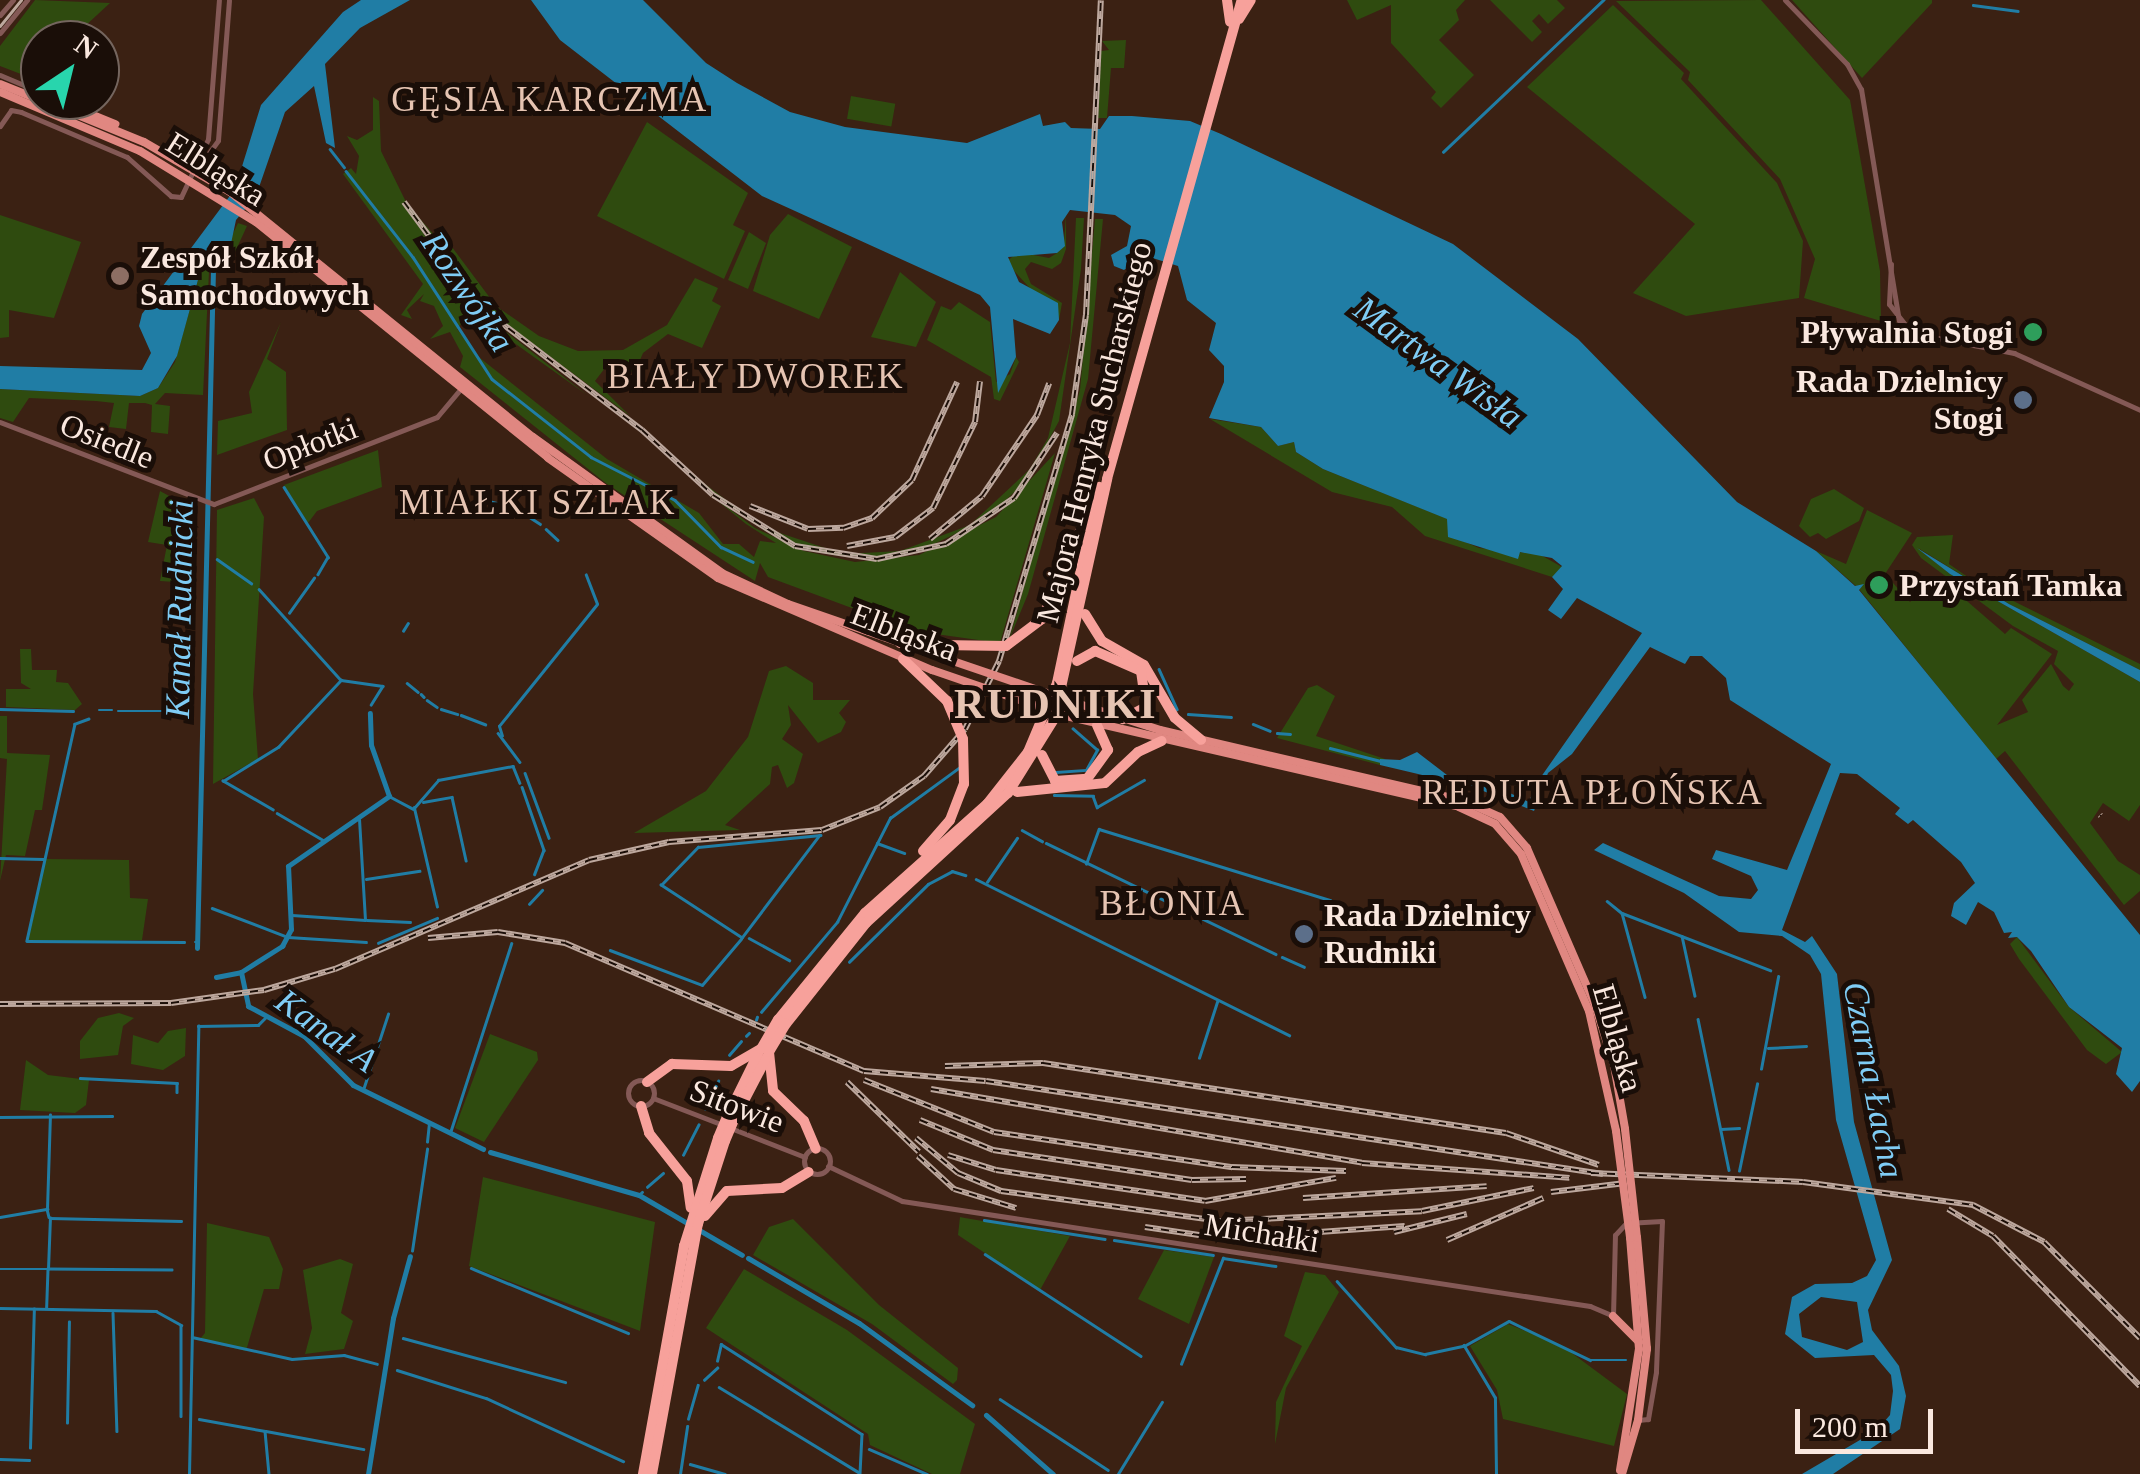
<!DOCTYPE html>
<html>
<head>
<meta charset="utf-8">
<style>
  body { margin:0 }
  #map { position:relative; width:2140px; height:1474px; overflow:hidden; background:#3b2113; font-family:"Times New Roman",serif }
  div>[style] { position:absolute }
  .green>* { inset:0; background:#2f4b0f; transform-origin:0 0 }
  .water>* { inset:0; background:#207da5 }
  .stream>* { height:2.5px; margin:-1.25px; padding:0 1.25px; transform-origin:1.25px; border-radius:1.25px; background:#207da5 }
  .canal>* { height:5px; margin:-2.5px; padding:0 2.5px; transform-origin:2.5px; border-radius:2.5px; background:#207da5 }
  .minor>* { height:5px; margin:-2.5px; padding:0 2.5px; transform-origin:2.5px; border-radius:2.5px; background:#845956 }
  .minor>.ring { margin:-2.5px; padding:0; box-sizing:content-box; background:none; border:5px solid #845956; border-radius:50% }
  .major>* { height:8px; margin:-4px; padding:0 4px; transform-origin:4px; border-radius:4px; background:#e08781 }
  .highway>* { height:10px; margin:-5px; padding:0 5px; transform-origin:5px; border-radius:5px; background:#f7a19b }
  .tram>* { height:2.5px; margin:-1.25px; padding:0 1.25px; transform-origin:1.25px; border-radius:1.25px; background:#bda89e }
  .rail>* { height:6px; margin-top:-3px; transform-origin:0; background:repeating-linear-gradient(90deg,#1a0e08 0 8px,#bda89e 0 16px); box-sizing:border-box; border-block:2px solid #bda89e }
  .major-bridge>* { height:8px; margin:-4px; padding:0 4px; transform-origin:4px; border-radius:4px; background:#e08781 }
  .highway-bridge>* { height:10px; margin:-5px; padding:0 5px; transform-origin:5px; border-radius:5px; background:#f7a19b }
  .dots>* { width:28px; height:28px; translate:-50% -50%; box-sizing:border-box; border:5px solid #1a0e08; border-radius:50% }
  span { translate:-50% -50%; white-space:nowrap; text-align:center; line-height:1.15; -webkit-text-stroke:10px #1a0e08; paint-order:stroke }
  .street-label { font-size:32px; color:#fae8df }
  .poi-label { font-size:32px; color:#fae8df; font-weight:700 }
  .left { translate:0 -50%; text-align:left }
  .right { translate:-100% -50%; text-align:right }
  .neighbourhood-label { font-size:35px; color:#e6c4b2; letter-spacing:2.5px }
  .water-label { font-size:35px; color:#7fccf5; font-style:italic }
  .district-label { font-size:42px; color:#e6c4b2; font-weight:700; letter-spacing:2.5px }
  .north { position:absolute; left:20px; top:20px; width:100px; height:100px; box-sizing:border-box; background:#1a0e08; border:2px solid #74655e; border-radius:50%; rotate:35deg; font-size:28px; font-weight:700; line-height:40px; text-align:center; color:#fae8df }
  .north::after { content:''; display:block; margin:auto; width:35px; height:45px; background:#28d5ad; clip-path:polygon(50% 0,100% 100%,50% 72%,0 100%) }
  .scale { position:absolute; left:1795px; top:1409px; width:138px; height:45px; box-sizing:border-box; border:5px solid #fae8df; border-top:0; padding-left:12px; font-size:30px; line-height:35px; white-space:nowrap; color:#fae8df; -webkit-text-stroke:8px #1a0e08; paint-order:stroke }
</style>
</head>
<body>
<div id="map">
  <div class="green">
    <div style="clip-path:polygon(35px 0,110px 3px,70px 40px,40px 40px,39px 81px,0 66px,0 46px)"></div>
    <div style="clip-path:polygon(1347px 0,1465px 0,1456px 10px,1459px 20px,1439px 40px,1474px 75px,1441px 108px,1431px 98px,1436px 92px,1391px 43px,1391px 5px,1357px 20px)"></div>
    <div style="clip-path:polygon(1490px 0,1557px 0,1565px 8px,1548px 24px,1539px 14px,1532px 21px,1542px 32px,1532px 42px)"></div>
    <div style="clip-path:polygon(1761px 0,1850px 100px,1880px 271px,1881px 321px,1804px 298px,1815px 259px,1780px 179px,1688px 80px,1690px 72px,1616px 1px)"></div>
    <div style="clip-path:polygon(1792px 0,1932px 0,1932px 3px,1862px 78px)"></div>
    <div style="clip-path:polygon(1613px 5px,1684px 73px,1681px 79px,1777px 183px,1803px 241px,1799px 298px,1686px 316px,1633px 293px,1695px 224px,1527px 87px)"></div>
    <div style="clip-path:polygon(1126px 40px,1124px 68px,1111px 68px,1107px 118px,1098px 118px,1101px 51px,1109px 50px,1102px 41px)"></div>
    <div style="left:851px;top:96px;width:45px;height:23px;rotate:10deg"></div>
    <div style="clip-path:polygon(373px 97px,379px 101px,381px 151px,407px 204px,443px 245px,449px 243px,496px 306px,539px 336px,578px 351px,623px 350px,667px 325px,695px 278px,718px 288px,712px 301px,721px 306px,702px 348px,668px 334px,643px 353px,635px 372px,605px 368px,595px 381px,630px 416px,481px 305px,402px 202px,473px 306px,587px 395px,471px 312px,457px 329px,480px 358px,607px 459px,699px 513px,723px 544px,739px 544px,754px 557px,760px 541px,776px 543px,746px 524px,707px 492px,755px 528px,804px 551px,855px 562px,919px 555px,996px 517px,1055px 453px,1000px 643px,914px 631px,768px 577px,760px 563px,755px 581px,607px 484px,460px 367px,463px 356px,450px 332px,430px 339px,443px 326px,434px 306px,420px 301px,424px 294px,407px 310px,412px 319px,401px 315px,423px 284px,343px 174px,351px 168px,356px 174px,359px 156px,347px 136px,357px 140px,373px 130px)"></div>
    <div style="clip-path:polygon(647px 122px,748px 193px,733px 225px,745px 231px,724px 279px,597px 216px)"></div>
    <div style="clip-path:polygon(1066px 213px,1066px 249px,1061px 263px,1052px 269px,1031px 262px,1025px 269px,1031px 284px,1062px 303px,1059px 320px,1006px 262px,1018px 252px,1049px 258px,1057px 253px,1064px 244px)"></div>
    <div style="clip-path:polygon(788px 214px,852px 247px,819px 319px,753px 291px,770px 235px)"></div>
    <div style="clip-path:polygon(0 215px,81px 242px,54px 318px,9px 310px,9px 337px,0 338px)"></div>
    <div style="clip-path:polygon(1076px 218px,1084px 218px,1081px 269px,1059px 421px,1027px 480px,985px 520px,921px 550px,875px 557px,834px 555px,797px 545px,766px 531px,718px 497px,685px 469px,762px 527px,843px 554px,900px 551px,970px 525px,1030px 469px,1048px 438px,1070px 343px)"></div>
    <div style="clip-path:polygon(1095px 219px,1103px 219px,1088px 379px,1028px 594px,1009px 640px,1080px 390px)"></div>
    <div style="clip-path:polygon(238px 223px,247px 226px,229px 265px,209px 272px,203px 395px,165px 393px,155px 404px,170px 406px,168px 434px,151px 432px,152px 405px,145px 403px,129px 403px,126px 429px,109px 427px,114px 403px,96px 401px,29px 398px,13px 422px,0 418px,0 389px,140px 396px,158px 388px,175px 362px,201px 269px,218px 265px)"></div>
    <div style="clip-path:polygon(749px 232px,766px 243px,748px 289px,728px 280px)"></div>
    <div style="clip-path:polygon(900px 272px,936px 302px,916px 347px,871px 337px)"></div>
    <div style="clip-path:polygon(959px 302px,990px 322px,996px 382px,1010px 374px,1016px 357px,1019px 362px,1000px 401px,994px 399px,991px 377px,927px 340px,941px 306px,951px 310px)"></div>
    <div style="clip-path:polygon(281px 322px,267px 359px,286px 372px,287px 430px,217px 455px,218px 421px,252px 413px,249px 392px)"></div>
    <div style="clip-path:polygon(1210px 419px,1261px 427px,1278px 446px,1294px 442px,1296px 452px,1323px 469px,1448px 519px,1451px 536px,1479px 548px,1539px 554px,1562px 567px,1552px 577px,1425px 536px,1392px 507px,1332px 492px)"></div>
    <div style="clip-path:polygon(378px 450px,382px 487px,317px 511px,308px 523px,284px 485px)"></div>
    <div style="clip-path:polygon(1834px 489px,1864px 508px,1859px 521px,1826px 539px,1818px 533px,1810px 537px,1799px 526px,1811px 499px)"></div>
    <div style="clip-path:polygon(160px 491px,193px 509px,191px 583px,160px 581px,167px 545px,148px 542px)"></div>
    <div style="clip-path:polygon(254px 498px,264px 517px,253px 694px,258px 759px,213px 784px,217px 510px)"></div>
    <div style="clip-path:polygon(1867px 510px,1912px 533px,1885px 574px,1910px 602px,1938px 576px,2005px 634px,2011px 628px,2052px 654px,1997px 725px,2028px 712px,2022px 700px,2051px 664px,2063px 686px,2069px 691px,2074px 684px,2054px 664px,2058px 651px,2013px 626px,1921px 558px,1912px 545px,1917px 537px,1953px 535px,1949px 564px,1975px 582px,2140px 664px,2140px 670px,2009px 604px,1918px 548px,1950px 574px,2140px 682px,2140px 805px,2129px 821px,2103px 803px,2090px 823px,2118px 861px,2140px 875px,2140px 891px,2124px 905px,2005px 751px,1996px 759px,1859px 589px,1863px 585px,1856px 586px,1816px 551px,1846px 564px)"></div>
    <div style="clip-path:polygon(20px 649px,31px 649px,32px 670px,57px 670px,56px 682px,68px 683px,82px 704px,75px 710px,6px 707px,6px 689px,31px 689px,21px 683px)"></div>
    <div style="clip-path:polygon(786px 666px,813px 683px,813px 700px,850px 700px,839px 713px,846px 722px,841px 732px,818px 743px,788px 705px,791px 725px,782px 739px,803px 754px,794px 783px,787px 788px,778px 765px,772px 767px,770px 784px,725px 825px,740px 830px,634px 833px,706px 791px,748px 737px,769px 671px)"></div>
    <div style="clip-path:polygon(1317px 685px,1335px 696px,1316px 736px,1385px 759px,1380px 765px,1277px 738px,1308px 688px)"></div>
    <div style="clip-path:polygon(0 716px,7px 716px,7px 753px,50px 755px,42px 810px,35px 810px,25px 856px,6px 855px,0 881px,7px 759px,0 758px)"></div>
    <div style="clip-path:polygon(45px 859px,129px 860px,130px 898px,148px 899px,142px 940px,26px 942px)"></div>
    <div style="clip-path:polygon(2017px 937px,2069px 1007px,2122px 1052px,2106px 1064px,2087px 1050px,2019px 959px,2010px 944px)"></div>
    <div style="clip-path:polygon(119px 1013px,134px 1018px,123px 1026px,118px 1055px,80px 1059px,80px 1041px,98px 1018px)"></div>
    <div style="clip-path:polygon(186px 1028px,185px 1056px,163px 1070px,131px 1064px,133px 1035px,158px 1043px,168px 1031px)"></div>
    <div style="clip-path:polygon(490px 1034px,537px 1052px,538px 1060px,484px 1142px,455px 1128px)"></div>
    <div style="clip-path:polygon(26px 1060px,48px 1075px,89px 1080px,86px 1105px,75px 1113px,20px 1110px)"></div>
    <div style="clip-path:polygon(483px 1177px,655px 1222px,640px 1331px,469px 1266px)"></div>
    <div style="clip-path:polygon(960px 1217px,965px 1218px,1070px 1236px,1040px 1290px,958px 1235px)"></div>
    <div style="clip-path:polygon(793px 1219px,879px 1305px,958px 1368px,957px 1380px,953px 1384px,872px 1324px,753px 1255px,769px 1227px)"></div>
    <div style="clip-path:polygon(207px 1223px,269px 1237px,283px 1269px,279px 1289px,264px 1289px,246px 1351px,199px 1340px,205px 1333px)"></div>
    <div style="clip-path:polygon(1164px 1250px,1214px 1257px,1189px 1324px,1138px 1299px)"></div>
    <div style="clip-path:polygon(340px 1259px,353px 1264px,341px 1313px,353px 1321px,344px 1349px,305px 1354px,312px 1328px,303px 1270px)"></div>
    <div style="clip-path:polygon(744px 1269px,847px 1330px,975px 1424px,960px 1474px,932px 1474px,870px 1445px,868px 1434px,706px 1328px)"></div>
    <div style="clip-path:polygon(1305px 1272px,1325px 1275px,1339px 1292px,1286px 1388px,1275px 1444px,1276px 1402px,1302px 1346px,1284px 1336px)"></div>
    <div style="clip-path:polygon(1508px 1324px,1561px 1345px,1627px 1394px,1614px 1446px,1503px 1419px,1497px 1390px,1470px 1346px)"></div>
  </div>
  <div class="water">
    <div style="clip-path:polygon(361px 0,410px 0,360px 28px,325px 64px,335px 148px,326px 143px,314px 86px,285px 112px,256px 196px,236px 220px,229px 253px,220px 264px,201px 269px,177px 356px,158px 388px,140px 396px,0 389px,0 366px,142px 370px,151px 353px,139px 326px,142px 314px,235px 189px,261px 105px,343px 12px)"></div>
    <div style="clip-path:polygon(evenodd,531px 0,643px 0,706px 63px,737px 83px,790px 112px,845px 127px,967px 143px,1040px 114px,1043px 126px,1065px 122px,1071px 128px,1100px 129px,1109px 116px,1132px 116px,1190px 121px,1221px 134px,1453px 244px,1578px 339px,1737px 502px,1816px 551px,1855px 586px,1864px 584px,1859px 590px,2140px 935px,2140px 1081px,2132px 1092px,2116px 1074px,2122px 1048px,2069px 1007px,2031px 951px,2017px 937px,2008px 938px,2012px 932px,2004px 933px,1994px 912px,1978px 902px,1966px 925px,1951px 916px,1954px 903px,1975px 883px,1961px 862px,1913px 820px,1908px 824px,1895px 814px,1900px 808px,1857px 774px,1840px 773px,1782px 930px,1805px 942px,1812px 936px,1837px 974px,1854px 1122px,1892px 1260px,1868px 1310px,1872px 1330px,1899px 1366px,1906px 1396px,1900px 1429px,1833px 1474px,1802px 1474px,1877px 1430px,1890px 1415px,1893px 1391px,1891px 1375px,1874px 1355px,1815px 1358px,1785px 1334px,1792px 1297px,1815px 1284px,1852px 1283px,1867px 1276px,1876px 1260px,1836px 1120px,1821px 974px,1810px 955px,1782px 936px,1739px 932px,1684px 893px,1594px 850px,1603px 843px,1719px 896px,1751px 899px,1758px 890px,1751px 876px,1712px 859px,1716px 850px,1787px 870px,1831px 764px,1730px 700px,1726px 678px,1702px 656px,1690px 656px,1685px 664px,1650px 647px,1572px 754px,1548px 773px,1534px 811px,1473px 787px,1380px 765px,1380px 759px,1400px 760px,1417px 752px,1447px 775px,1486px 782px,1529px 802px,1536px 784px,1642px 633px,1577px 598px,1561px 619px,1548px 610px,1563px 589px,1552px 577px,1562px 566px,1552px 558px,1520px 552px,1518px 559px,1448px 537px,1447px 519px,1323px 469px,1296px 452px,1294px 442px,1278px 446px,1261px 427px,1209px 418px,1224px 382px,1224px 366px,1209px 350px,1216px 323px,1187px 300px,1178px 266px,1143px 255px,1124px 270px,1114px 266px,1111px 255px,1127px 246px,1131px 226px,1115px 215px,1070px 210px,1062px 222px,1065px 246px,1057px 253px,1008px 257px,1019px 282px,1058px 303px,1059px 320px,1050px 334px,1013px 319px,1016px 357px,998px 393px,990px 307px,980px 295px,762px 196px,560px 40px,531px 0,1821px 1297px,1857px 1302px,1863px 1342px,1847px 1350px,1802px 1337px,1799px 1314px,1821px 1297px)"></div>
    <div style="clip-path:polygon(1917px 548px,2009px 604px,2140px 670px,2140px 682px,1950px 574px)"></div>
  </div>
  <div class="stream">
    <div style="left:1973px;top:5px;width:45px;rotate:7.6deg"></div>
    <div style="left:330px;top:149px;width:23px;rotate:52deg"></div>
    <div style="left:1443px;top:152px;width:221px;rotate:-43.5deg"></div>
    <div style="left:346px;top:171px;width:109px;rotate:52.1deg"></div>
    <div style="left:413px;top:257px;width:145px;rotate:57.1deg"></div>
    <div style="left:492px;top:379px;width:126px;rotate:38.2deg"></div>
    <div style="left:591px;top:457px;width:94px;rotate:27.1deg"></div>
    <div style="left:675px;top:500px;width:66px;rotate:45.6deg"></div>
    <div style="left:721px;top:547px;width:35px;rotate:25deg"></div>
    <div style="left:205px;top:290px;width:4px"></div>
    <div style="left:284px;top:487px;width:83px;rotate:57.8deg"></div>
    <div style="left:328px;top:557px;width:20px;rotate:120deg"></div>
    <div style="left:477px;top:498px;width:38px;rotate:14deg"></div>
    <div style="left:514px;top:507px;width:31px;rotate:33deg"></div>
    <div style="left:546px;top:529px;width:16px;rotate:43deg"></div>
    <div style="left:217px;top:559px;width:42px;rotate:35.2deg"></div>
    <div style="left:259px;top:589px;width:122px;rotate:48deg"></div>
    <div style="left:341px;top:680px;width:42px;rotate:8.1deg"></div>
    <div style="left:383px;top:686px;width:22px;rotate:122deg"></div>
    <div style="left:289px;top:613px;width:43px;rotate:-54.5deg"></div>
    <div style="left:403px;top:631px;width:9px;rotate:-58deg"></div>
    <div style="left:1159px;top:669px;width:44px;rotate:65.8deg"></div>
    <div style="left:407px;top:683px;width:14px;rotate:39deg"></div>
    <div style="left:421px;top:694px;width:4px;rotate:45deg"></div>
    <div style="left:427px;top:700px;width:12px;rotate:35deg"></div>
    <div style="left:0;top:709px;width:73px;rotate:1.6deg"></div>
    <div style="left:441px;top:709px;width:17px;rotate:17deg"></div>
    <div style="left:99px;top:710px;width:13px"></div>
    <div style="left:118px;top:711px;width:62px"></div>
    <div style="left:1188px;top:714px;width:43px;rotate:4deg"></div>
    <div style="left:461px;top:715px;width:26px;rotate:21deg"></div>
    <div style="left:89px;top:719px;width:15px;rotate:160deg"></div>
    <div style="left:75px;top:724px;width:222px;rotate:102.5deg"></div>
    <div style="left:27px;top:941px;width:157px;rotate:0.4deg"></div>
    <div style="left:1253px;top:724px;width:18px;rotate:22deg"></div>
    <div style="left:498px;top:733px;width:36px;rotate:53deg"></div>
    <div style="left:1277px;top:733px;width:13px;rotate:4deg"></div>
    <div style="left:502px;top:736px;width:10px;rotate:-107deg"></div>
    <div style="left:499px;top:726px;width:156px;rotate:-51.2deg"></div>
    <div style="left:597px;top:604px;width:31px;rotate:-111deg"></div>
    <div style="left:1330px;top:748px;width:53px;rotate:14.3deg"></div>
    <div style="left:1056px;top:772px;width:30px;rotate:-4deg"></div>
    <div style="left:1086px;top:770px;width:23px;rotate:-61deg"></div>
    <div style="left:1097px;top:750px;width:32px;rotate:-139deg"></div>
    <div style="left:525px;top:773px;width:69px;rotate:69.7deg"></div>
    <div style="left:522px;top:787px;width:67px;rotate:70.8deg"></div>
    <div style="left:544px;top:850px;width:26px;rotate:111deg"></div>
    <div style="left:1054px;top:795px;width:39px;rotate:1deg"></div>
    <div style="left:1093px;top:796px;width:12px;rotate:70deg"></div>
    <div style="left:1097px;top:807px;width:54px;rotate:-29.9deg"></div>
    <div style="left:389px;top:796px;width:27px;rotate:28deg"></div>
    <div style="left:423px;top:802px;width:29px;rotate:-10deg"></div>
    <div style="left:452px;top:797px;width:65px;rotate:77.5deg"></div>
    <div style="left:273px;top:810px;width:58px;rotate:-149.9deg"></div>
    <div style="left:223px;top:781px;width:65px;rotate:-31.7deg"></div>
    <div style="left:278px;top:747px;width:92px;rotate:-46.8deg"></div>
    <div style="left:277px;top:813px;width:53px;rotate:30.4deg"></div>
    <div style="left:1022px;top:830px;width:23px;rotate:29deg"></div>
    <div style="left:820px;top:835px;width:129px;rotate:127.1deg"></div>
    <div style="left:742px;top:938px;width:97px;rotate:-146.8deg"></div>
    <div style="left:661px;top:885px;width:53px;rotate:-45.8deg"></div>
    <div style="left:698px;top:847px;width:123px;rotate:-5.6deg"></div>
    <div style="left:877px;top:843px;width:29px;rotate:20deg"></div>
    <div style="left:1046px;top:843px;width:255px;rotate:25.8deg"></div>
    <div style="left:0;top:858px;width:43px;rotate:1.3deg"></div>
    <div style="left:1086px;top:864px;width:37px;rotate:-70deg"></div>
    <div style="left:1099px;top:829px;width:242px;rotate:17.1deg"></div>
    <div style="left:366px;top:879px;width:54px;rotate:-8.6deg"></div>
    <div style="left:976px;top:879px;width:350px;rotate:26.5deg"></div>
    <div style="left:987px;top:882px;width:53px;rotate:-55.7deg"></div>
    <div style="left:1607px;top:901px;width:19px;rotate:39deg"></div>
    <div style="left:1622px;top:913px;width:159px;rotate:21.1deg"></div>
    <div style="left:529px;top:904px;width:19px;rotate:-47deg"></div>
    <div style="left:437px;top:907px;width:102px;rotate:-103.1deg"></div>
    <div style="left:414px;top:808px;width:37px;rotate:-49deg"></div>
    <div style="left:438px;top:780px;width:76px;rotate:-10.6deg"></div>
    <div style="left:513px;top:766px;width:18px;rotate:68deg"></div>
    <div style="left:212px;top:908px;width:81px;rotate:20.9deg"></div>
    <div style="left:288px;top:937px;width:78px;rotate:3.7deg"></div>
    <div style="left:1622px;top:913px;width:87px;rotate:74.7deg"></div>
    <div style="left:292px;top:915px;width:73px;rotate:3.9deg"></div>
    <div style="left:365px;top:920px;width:100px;rotate:-93.4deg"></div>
    <div style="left:367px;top:920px;width:43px;rotate:2.7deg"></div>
    <div style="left:1682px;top:936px;width:61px;rotate:77.8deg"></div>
    <div style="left:749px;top:938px;width:46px;rotate:28.8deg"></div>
    <div style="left:195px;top:942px;width:3px"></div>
    <div style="left:378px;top:943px;width:64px;rotate:-23deg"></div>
    <div style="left:610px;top:950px;width:98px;rotate:20.8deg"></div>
    <div style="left:702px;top:985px;width:60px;rotate:-49.7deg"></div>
    <div style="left:1282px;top:957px;width:24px;rotate:24deg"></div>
    <div style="left:849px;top:962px;width:111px;rotate:-44.6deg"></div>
    <div style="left:928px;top:884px;width:27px;rotate:-28deg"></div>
    <div style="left:952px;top:871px;width:14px;rotate:17deg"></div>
    <div style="left:761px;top:1012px;width:118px;rotate:-49.8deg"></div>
    <div style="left:837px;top:922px;width:117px;rotate:-63deg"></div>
    <div style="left:890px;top:818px;width:87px;rotate:-36.1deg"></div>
    <div style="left:1698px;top:1019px;width:154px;rotate:78.4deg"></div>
    <div style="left:756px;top:1020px;width:3px;rotate:-72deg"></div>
    <div style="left:746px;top:1036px;width:4px;rotate:-45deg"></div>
    <div style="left:1768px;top:1048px;width:38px;rotate:-3deg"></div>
    <div style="left:729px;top:1055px;width:18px;rotate:-49deg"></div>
    <div style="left:1199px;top:1058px;width:59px;rotate:-72.2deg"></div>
    <div style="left:1761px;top:1069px;width:94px;rotate:-79.5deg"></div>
    <div style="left:80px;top:1078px;width:97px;rotate:3deg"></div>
    <div style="left:177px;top:1083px;width:9px;rotate:90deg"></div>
    <div style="left:363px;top:1090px;width:80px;rotate:-71.8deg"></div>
    <div style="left:705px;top:1109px;width:31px;rotate:-65deg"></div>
    <div style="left:0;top:1117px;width:112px;rotate:-0.5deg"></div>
    <div style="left:1721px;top:1129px;width:18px;rotate:-3deg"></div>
    <div style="left:450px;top:1133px;width:199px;rotate:-72.1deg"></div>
    <div style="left:427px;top:1142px;width:19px;rotate:-84deg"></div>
    <div style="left:683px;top:1155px;width:34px;rotate:-63deg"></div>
    <div style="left:1739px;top:1171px;width:89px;rotate:-78.3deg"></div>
    <div style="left:647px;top:1187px;width:21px;rotate:-41deg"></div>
    <div style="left:639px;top:1195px;width:4px;rotate:-45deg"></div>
    <div style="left:47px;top:1209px;width:94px;rotate:-88.2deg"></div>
    <div style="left:0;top:1217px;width:48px;rotate:-9.7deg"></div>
    <div style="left:47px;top:1209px;width:8px;rotate:76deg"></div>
    <div style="left:984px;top:1220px;width:122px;rotate:8.9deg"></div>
    <div style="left:1114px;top:1240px;width:100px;rotate:8.6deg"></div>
    <div style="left:412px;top:1251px;width:103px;rotate:-81.6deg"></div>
    <div style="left:985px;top:1254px;width:186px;rotate:33.2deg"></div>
    <div style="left:471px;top:1268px;width:170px;rotate:22.5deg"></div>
    <div style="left:0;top:1269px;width:48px"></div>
    <div style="left:48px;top:1269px;width:38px;rotate:92deg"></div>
    <div style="left:172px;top:1270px;width:124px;rotate:-179.5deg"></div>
    <div style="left:48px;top:1269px;width:51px;rotate:-87.8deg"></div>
    <div style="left:50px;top:1218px;width:131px;rotate:1.3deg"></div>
    <div style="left:1337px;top:1281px;width:89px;rotate:48.2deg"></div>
    <div style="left:1396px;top:1347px;width:30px;rotate:14deg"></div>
    <div style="left:1425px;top:1354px;width:39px;rotate:-12deg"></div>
    <div style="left:0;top:1308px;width:156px;rotate:1.1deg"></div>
    <div style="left:156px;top:1311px;width:29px;rotate:29deg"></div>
    <div style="left:181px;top:1325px;width:91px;rotate:90deg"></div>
    <div style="left:113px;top:1313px;width:118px;rotate:88.1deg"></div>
    <div style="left:192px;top:1337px;width:102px;rotate:12.4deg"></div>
    <div style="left:292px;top:1359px;width:52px;rotate:-4.4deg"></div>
    <div style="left:344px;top:1355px;width:34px;rotate:15deg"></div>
    <div style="left:403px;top:1338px;width:168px;rotate:15.2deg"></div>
    <div style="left:717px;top:1361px;width:17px;rotate:-77deg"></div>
    <div style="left:721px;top:1344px;width:167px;rotate:32.6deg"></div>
    <div style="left:862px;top:1434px;width:40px;rotate:92.9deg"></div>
    <div style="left:1181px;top:1364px;width:114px;rotate:-68.4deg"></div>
    <div style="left:1223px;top:1258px;width:53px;rotate:8.7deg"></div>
    <div style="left:397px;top:1370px;width:93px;rotate:17.5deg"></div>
    <div style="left:486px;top:1398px;width:151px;rotate:24.7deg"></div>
    <div style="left:704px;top:1380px;width:18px;rotate:-43deg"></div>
    <div style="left:719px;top:1387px;width:163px;rotate:31.4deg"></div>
    <div style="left:1000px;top:1399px;width:129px;rotate:33.3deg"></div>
    <div style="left:199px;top:1419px;width:67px;rotate:10.3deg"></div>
    <div style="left:265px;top:1431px;width:43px;rotate:84.7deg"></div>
    <div style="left:688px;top:1419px;width:35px;rotate:-74deg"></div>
    <div style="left:67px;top:1423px;width:101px;rotate:-88.9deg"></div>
    <div style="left:266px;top:1431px;width:99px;rotate:10.5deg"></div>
    <div style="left:30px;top:1448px;width:139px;rotate:-88.4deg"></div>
    <div style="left:869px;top:1449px;width:63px;rotate:23.3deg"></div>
    <div style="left:0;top:1459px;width:29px;rotate:2deg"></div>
    <div style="left:690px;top:1464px;width:36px;rotate:16deg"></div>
    <div style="left:189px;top:1474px;width:448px;rotate:-88.8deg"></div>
    <div style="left:198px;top:1026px;width:60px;rotate:-1deg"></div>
    <div style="left:258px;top:1025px;width:11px;rotate:-45deg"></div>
    <div style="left:680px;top:1474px;width:48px;rotate:-81.5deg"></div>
    <div style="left:1118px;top:1474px;width:84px;rotate:-58.6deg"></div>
    <div style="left:1496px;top:1474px;width:76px;rotate:-90.8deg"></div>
    <div style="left:1495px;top:1398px;width:61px;rotate:-120.8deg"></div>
    <div style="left:1464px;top:1346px;width:51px;rotate:-29.1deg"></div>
    <div style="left:1509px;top:1321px;width:90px;rotate:25.7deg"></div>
    <div style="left:1590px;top:1360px;width:36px"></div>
  </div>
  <div class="canal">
    <div style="left:197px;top:948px;width:677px;rotate:-88.65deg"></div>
    <div style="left:241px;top:972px;width:35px;rotate:78deg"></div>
    <div style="left:248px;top:1006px;width:64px;rotate:28.2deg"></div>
    <div style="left:304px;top:1036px;width:69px;rotate:45deg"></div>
    <div style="left:353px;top:1085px;width:145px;rotate:26.2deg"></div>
    <div style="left:216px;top:977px;width:25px;rotate:-11deg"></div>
    <div style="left:241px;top:972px;width:49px;rotate:-32.4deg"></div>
    <div style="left:282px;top:946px;width:19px;rotate:-62deg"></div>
    <div style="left:291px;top:929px;width:63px;rotate:-92.7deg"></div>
    <div style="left:288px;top:866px;width:123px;rotate:-34.7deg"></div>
    <div style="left:389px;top:796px;width:54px;rotate:-109.4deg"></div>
    <div style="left:371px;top:745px;width:32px;rotate:-92deg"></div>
    <div style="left:490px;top:1152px;width:155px;rotate:16.1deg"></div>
    <div style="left:639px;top:1195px;width:119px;rotate:30.2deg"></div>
    <div style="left:748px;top:1258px;width:129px;rotate:30.4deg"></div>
    <div style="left:859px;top:1323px;width:140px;rotate:36deg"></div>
    <div style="left:986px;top:1415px;width:89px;rotate:41.4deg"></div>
    <div style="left:368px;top:1474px;width:158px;rotate:-80.9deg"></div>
    <div style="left:393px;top:1318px;width:64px;rotate:-74.7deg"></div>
  </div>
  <div class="minor">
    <div style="left:1785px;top:0;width:89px;rotate:45.9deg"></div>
    <div style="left:1847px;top:64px;width:29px;rotate:61deg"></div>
    <div style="left:1861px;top:89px;width:235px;rotate:80.7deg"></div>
    <div style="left:0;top:15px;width:20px;rotate:-49deg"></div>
    <div style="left:0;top:33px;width:43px;rotate:-50.7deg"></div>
    <div style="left:0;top:75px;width:43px;rotate:23deg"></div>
    <div style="left:58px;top:100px;width:27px;rotate:24deg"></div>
    <div style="left:0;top:126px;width:19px;rotate:-55deg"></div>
    <div style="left:11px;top:110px;width:10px;rotate:11deg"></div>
    <div style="left:21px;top:112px;width:115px;rotate:23deg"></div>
    <div style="left:127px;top:157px;width:59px;rotate:41.6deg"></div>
    <div style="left:171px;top:196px;width:10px;rotate:6deg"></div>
    <div style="left:181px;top:197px;width:64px;rotate:-65deg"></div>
    <div style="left:208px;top:139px;width:139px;rotate:-85.5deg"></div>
    <div style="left:198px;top:168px;width:34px;rotate:-54deg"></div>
    <div style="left:218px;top:140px;width:140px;rotate:-85.5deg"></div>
    <div style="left:1891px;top:264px;width:40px;rotate:92.9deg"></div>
    <div style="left:1889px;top:304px;width:37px;rotate:52deg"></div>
    <div style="left:1912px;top:333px;width:104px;rotate:11.1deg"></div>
    <div style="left:2014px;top:353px;width:138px;rotate:24.3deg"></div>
    <div style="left:0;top:422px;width:229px;rotate:21deg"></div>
    <div style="left:214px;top:504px;width:239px;rotate:-21.3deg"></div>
    <div style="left:437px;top:417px;width:38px;rotate:-50deg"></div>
    <div class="ring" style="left:628px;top:1080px;width:21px;height:21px"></div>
    <div style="left:653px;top:1098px;width:75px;rotate:21.1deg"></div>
    <div style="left:733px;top:1129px;width:77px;rotate:21.3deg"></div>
    <div class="ring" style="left:804px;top:1148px;width:21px;height:21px"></div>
    <div style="left:828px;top:1166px;width:82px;rotate:25.3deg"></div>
    <div style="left:902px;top:1201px;width:696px;rotate:8.68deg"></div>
    <div style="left:1590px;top:1306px;width:25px;rotate:23deg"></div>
    <div style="left:1613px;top:1316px;width:81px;rotate:-88.6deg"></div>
    <div style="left:1615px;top:1235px;width:16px;rotate:-47deg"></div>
    <div style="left:1626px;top:1223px;width:36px;rotate:-3deg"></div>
    <div style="left:1662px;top:1221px;width:151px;rotate:92.3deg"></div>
    <div style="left:1656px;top:1372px;width:48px;rotate:99.7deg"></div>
    <div style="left:1648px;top:1419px;width:10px;rotate:174deg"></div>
  </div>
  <div class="major">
    <div style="left:0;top:84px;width:43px;rotate:21.8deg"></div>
    <div style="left:0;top:92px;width:152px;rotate:22.9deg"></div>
    <div style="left:140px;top:151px;width:136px;rotate:31.5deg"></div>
    <div style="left:256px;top:222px;width:375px;rotate:38.9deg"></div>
    <div style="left:548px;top:458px;width:208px;rotate:35.2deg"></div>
    <div style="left:718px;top:578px;width:233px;rotate:23.3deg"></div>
    <div style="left:41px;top:100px;width:111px;rotate:22.2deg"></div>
    <div style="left:144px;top:142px;width:99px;rotate:30.2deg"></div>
    <div style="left:230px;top:192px;width:390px;rotate:39deg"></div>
    <div style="left:533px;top:437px;width:233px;rotate:35.7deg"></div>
    <div style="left:722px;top:573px;width:73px;rotate:25.2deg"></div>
    <div style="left:788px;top:604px;width:159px;rotate:19.1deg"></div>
    <div style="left:83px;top:111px;width:35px;rotate:22deg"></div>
    <div style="left:1073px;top:702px;width:91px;rotate:17.8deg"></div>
    <div style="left:1160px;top:730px;width:312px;rotate:13.1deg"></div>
    <div style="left:1464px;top:801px;width:39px;rotate:24deg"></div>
    <div style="left:1500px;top:817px;width:41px;rotate:48.9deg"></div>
    <div style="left:1527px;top:848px;width:171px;rotate:66.6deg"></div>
    <div style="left:1595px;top:1005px;width:63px;rotate:72.4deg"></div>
    <div style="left:1614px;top:1065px;width:65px;rotate:80.2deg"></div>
    <div style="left:1066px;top:716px;width:403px;rotate:13deg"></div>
    <div style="left:1459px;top:807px;width:40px;rotate:25deg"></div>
    <div style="left:1495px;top:824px;width:40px;rotate:49deg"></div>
    <div style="left:1521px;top:854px;width:171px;rotate:66.6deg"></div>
    <div style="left:1589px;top:1011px;width:123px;rotate:77.3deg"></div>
    <div style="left:1613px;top:1316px;width:37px;rotate:45deg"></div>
    <div style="left:1620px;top:1470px;width:122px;rotate:-81.1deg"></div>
    <div style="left:1639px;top:1349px;width:111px;rotate:-94.6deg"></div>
    <div style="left:1622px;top:1474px;width:56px;rotate:-73.5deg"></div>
    <div style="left:1638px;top:1420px;width:72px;rotate:-82.8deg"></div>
    <div style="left:1647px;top:1349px;width:112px;rotate:-95.1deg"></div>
  </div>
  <div class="highway">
    <div style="left:1227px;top:0;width:22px;rotate:82deg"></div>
    <div style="left:1239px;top:19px;width:22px;rotate:-58deg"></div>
    <div style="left:1085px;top:614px;width:32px;rotate:58deg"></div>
    <div style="left:1102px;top:641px;width:48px;rotate:29.7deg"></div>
    <div style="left:1144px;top:665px;width:61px;rotate:59.7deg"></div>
    <div style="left:1175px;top:718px;width:34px;rotate:40deg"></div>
    <div style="left:1042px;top:619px;width:144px;rotate:-66.6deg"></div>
    <div style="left:900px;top:643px;width:41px;rotate:2.8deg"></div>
    <div style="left:903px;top:659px;width:61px;rotate:43.7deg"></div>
    <div style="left:1077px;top:661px;width:21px;rotate:-29deg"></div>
    <div style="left:1095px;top:651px;width:50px;rotate:23.5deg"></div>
    <div style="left:1141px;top:671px;width:36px;rotate:82deg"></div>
    <div style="left:1146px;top:707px;width:26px;rotate:152deg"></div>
    <div style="left:1042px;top:755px;width:29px;rotate:63deg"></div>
    <div style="left:1055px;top:781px;width:32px;rotate:-4deg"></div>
    <div style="left:1087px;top:779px;width:36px;rotate:-54deg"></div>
    <div style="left:1108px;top:750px;width:27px;rotate:-114deg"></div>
    <div style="left:1017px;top:792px;width:88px;rotate:-5.8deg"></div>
    <div style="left:1105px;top:783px;width:45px;rotate:-43.2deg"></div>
    <div style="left:1138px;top:752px;width:26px;rotate:-25deg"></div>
    <div style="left:923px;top:851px;width:41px;rotate:-48.9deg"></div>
    <div style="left:950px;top:820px;width:39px;rotate:-69deg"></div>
    <div style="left:778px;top:1020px;width:138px;rotate:-50.9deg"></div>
    <div style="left:865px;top:913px;width:164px;rotate:-41.8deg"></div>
    <div style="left:987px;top:804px;width:66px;rotate:-51.7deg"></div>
    <div style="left:1028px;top:752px;width:75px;rotate:-67.2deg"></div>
    <div style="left:1057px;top:683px;width:185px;rotate:-78.1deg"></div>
    <div style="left:786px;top:1024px;width:129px;rotate:-51.6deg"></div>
    <div style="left:866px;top:923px;width:193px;rotate:-42.5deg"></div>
    <div style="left:1008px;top:793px;width:87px;rotate:-58.1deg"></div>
    <div style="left:1054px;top:719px;width:246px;rotate:-77.5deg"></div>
    <div style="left:1107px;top:479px;width:498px;rotate:-74.3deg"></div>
    <div style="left:769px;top:1052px;width:39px;rotate:84deg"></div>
    <div style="left:773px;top:1091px;width:43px;rotate:44.1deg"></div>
    <div style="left:804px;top:1121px;width:30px;rotate:67deg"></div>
    <div style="left:647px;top:1082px;width:31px;rotate:-36deg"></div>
    <div style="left:672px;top:1064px;width:59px;rotate:1.9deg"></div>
    <div style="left:731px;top:1066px;width:34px;rotate:-30deg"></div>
    <div style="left:641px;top:1106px;width:28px;rotate:73deg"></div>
    <div style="left:649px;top:1133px;width:61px;rotate:51.6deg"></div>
    <div style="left:687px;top:1181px;width:27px;rotate:82deg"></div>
    <div style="left:728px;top:1115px;width:68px;rotate:-63.8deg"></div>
    <div style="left:735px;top:1118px;width:73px;rotate:-62.4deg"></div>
    <div style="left:705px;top:1216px;width:33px;rotate:-49deg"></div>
    <div style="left:727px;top:1191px;width:55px;rotate:-3.1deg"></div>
    <div style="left:782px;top:1188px;width:31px;rotate:-31deg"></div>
    <div style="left:643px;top:1474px;width:232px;rotate:-79.8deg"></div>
    <div style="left:684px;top:1246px;width:113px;rotate:-72.5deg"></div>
    <div style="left:652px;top:1474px;width:254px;rotate:-79.6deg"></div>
    <div style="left:698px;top:1224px;width:87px;rotate:-72deg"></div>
  </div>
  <div class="tram">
    <div style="left:0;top:26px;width:33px;rotate:-51deg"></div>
  </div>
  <div class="rail">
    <div style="left:404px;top:202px;width:133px;rotate:53.6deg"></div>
    <div style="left:483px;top:309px;width:200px;rotate:37.3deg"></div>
    <div style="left:642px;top:430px;width:96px;rotate:42.5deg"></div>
    <div style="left:713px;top:495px;width:97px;rotate:31.9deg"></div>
    <div style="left:795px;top:546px;width:83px;rotate:9deg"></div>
    <div style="left:877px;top:559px;width:71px;rotate:-12.3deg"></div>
    <div style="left:946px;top:544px;width:82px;rotate:-34.1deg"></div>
    <div style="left:1014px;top:498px;width:78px;rotate:-56.5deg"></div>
    <div style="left:750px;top:506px;width:62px;rotate:21.6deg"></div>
    <div style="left:808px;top:529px;width:35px;rotate:-2deg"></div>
    <div style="left:843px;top:528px;width:31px;rotate:-19deg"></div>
    <div style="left:872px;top:518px;width:55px;rotate:-43.5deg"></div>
    <div style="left:912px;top:480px;width:108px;rotate:-65.3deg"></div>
    <div style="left:930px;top:539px;width:67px;rotate:-39.6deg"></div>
    <div style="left:982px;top:496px;width:98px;rotate:-55.8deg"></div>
    <div style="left:1037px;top:415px;width:34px;rotate:-69deg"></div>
    <div style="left:847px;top:546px;width:49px;rotate:-10.6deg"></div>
    <div style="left:895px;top:537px;width:48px;rotate:-37.3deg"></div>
    <div style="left:933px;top:508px;width:96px;rotate:-64deg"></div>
    <div style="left:975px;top:422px;width:41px;rotate:-83deg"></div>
    <div style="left:2100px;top:815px;width:1px;rotate:45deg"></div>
    <div style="left:428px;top:938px;width:70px;rotate:-4.9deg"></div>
    <div style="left:498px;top:932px;width:68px;rotate:9.3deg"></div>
    <div style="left:565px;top:943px;width:325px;rotate:23.2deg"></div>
    <div style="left:864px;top:1071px;width:122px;rotate:4.7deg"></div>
    <div style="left:986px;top:1081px;width:624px;rotate:8.57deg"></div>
    <div style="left:0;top:1004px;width:171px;rotate:-0.3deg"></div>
    <div style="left:171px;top:1003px;width:94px;rotate:-8deg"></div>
    <div style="left:264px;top:990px;width:74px;rotate:-16.5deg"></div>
    <div style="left:335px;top:969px;width:276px;rotate:-23.2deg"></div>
    <div style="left:589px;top:860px;width:82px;rotate:-12.7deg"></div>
    <div style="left:669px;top:842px;width:153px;rotate:-4.5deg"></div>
    <div style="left:822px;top:830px;width:62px;rotate:-21.6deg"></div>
    <div style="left:880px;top:807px;width:54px;rotate:-35.2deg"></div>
    <div style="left:924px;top:776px;width:62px;rotate:-48.9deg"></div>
    <div style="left:965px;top:729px;width:76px;rotate:-63.4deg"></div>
    <div style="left:999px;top:661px;width:258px;rotate:-73.5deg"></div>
    <div style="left:1072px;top:414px;width:100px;rotate:-82deg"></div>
    <div style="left:1086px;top:315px;width:315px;rotate:-87.3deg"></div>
    <div style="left:945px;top:1066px;width:98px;rotate:-1.8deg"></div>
    <div style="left:1043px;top:1063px;width:468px;rotate:8.6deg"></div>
    <div style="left:1506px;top:1133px;width:98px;rotate:19deg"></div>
    <div style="left:864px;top:1080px;width:140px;rotate:21.8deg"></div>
    <div style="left:994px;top:1132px;width:241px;rotate:8.4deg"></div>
    <div style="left:1232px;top:1167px;width:114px;rotate:2deg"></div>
    <div style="left:847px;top:1082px;width:100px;rotate:44.2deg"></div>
    <div style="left:931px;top:1089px;width:437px;rotate:9.7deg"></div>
    <div style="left:1362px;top:1163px;width:208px;rotate:4.1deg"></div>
    <div style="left:920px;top:1120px;width:79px;rotate:22.3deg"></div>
    <div style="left:993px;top:1150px;width:201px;rotate:8.6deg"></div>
    <div style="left:1192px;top:1180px;width:54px;rotate:-1.1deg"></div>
    <div style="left:916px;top:1138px;width:55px;rotate:39.8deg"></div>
    <div style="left:958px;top:1173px;width:47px;rotate:22.7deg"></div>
    <div style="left:1001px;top:1191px;width:222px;rotate:7.8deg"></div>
    <div style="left:1221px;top:1221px;width:201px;rotate:-2.8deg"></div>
    <div style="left:1422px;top:1211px;width:114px;rotate:-11.6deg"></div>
    <div style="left:948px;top:1155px;width:50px;rotate:17.4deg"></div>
    <div style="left:996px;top:1170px;width:211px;rotate:8.4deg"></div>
    <div style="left:1205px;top:1201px;width:133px;rotate:-10deg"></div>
    <div style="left:918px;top:1156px;width:49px;rotate:42.5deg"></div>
    <div style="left:954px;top:1189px;width:65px;rotate:17deg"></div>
    <div style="left:1591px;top:1173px;width:212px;rotate:2.4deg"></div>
    <div style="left:1803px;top:1182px;width:172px;rotate:7.7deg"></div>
    <div style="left:1973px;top:1205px;width:80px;rotate:27.5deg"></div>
    <div style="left:2044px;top:1242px;width:136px;rotate:45deg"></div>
    <div style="left:1551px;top:1192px;width:75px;rotate:-6.9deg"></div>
    <div style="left:1303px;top:1198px;width:184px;rotate:-3.7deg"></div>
    <div style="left:1948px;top:1209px;width:52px;rotate:31deg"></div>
    <div style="left:1993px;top:1236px;width:210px;rotate:45.6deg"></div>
    <div style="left:1145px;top:1227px;width:75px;rotate:8.5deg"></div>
    <div style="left:1394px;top:1232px;width:75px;rotate:-13.9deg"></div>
    <div style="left:1204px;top:1233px;width:96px;rotate:8.4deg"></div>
    <div style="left:1276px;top:1235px;width:129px;rotate:-4deg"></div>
    <div style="left:1447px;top:1240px;width:105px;rotate:-23.6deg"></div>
  </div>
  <div class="major-bridge">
    <div style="left:938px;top:656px;width:143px;rotate:18.8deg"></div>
    <div style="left:932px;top:670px;width:142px;rotate:18.9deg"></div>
    <div style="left:1625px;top:1129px;width:109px;rotate:83.7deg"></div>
    <div style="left:1616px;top:1131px;width:108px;rotate:82.5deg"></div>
  </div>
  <div class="highway-bridge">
    <div style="left:941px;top:645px;width:65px;rotate:0.9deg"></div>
    <div style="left:1006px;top:646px;width:45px;rotate:-36.9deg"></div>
    <div style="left:947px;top:701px;width:41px;rotate:67.2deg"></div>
    <div style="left:963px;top:739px;width:45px;rotate:88.7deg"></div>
    <div style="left:761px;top:1049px;width:34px;rotate:-60deg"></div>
    <div style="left:769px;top:1052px;width:33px;rotate:-59deg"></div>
    <div style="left:718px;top:1138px;width:25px;rotate:-67deg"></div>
    <div style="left:725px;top:1141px;width:25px;rotate:-67deg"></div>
  </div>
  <div class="dots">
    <div style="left:120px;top:276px;background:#8d6e63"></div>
    <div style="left:2033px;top:332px;background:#2e9e5b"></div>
    <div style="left:2023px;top:400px;background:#5c6f8a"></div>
    <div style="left:1879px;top:585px;background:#2e9e5b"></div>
    <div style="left:1304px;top:934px;background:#5c6f8a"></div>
  </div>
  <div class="street-label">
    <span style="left:216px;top:169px;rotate:32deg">Elbląska</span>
    <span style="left:1094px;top:432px;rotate:-76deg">Majora Henryka Sucharskiego</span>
    <span style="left:107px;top:441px;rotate:22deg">Osiedle</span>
    <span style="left:310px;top:444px;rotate:-21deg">Opłotki</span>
    <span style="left:904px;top:632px;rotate:21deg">Elbląska</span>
    <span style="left:1618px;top:1038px;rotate:74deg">Elbląska</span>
    <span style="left:737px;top:1106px;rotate:21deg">Sitowie</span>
    <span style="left:1262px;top:1233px;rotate:9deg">Michałki</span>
  </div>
  <div class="poi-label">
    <span class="left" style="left:140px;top:276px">Zespół Szkół<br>Samochodowych</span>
    <span class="right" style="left:2013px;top:332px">Pływalnia Stogi</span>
    <span class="right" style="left:2003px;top:400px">Rada Dzielnicy<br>Stogi</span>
    <span class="left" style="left:1899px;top:585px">Przystań Tamka</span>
    <span class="left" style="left:1324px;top:934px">Rada Dzielnicy<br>Rudniki</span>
  </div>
  <div class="neighbourhood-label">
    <span style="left:550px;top:100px">GĘSIA KARCZMA</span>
    <span style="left:756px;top:377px">BIAŁY DWOREK</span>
    <span style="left:538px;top:503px">MIAŁKI SZLAK</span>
    <span style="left:1593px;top:793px">REDUTA PŁOŃSKA</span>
    <span style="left:1173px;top:904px">BŁONIA</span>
  </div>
  <div class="water-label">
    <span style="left:467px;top:292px;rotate:56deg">Rozwójka</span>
    <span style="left:1438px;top:363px;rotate:36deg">Martwa Wisła</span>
    <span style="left:180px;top:609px;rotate:-89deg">Kanał Rudnicki</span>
    <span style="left:326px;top:1031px;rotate:36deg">Kanał A</span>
    <span style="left:1873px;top:1080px;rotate:79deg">Czarna Łacha</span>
  </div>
  <div class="district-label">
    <span style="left:1056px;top:704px">RUDNIKI</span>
  </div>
  <div class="north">N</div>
  <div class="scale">200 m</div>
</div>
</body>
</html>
